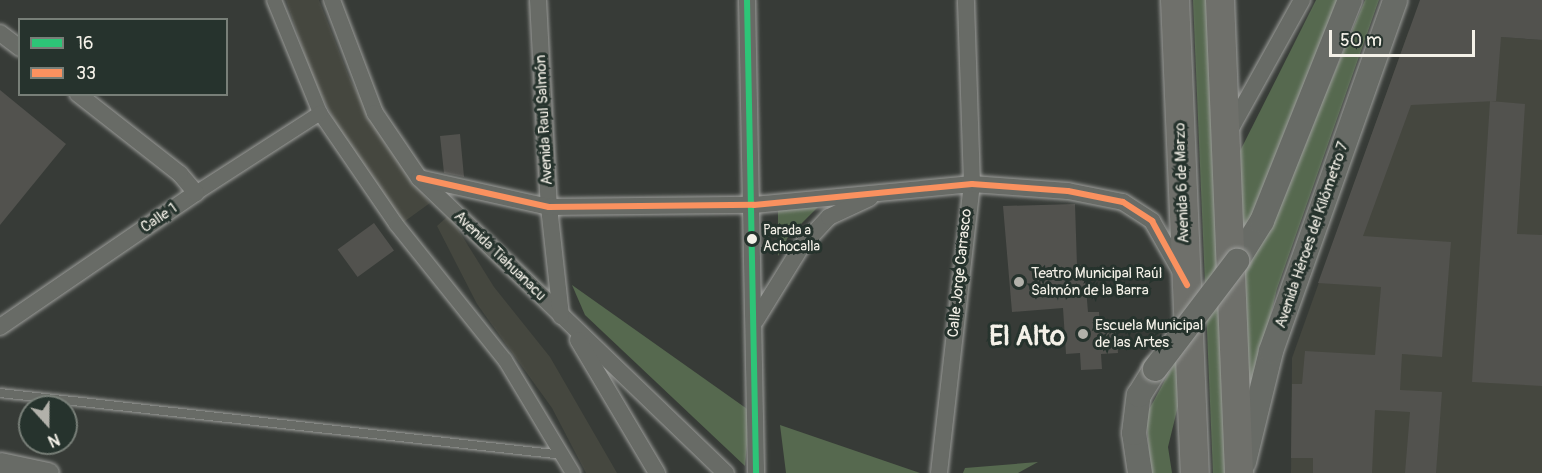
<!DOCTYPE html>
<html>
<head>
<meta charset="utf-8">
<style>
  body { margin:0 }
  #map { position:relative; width:1542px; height:473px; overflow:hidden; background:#373b37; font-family:Pangolin,sans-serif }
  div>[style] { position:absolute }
  .built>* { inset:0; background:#45473f }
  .green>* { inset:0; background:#56694f }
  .building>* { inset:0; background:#52524e; transform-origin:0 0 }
  .roads { filter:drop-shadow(0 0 2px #9d9e9b) drop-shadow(0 0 2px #9d9e9b) }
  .service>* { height:8px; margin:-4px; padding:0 4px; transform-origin:4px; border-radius:4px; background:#686b66 }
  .pedestrian>* { height:14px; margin:-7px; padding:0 7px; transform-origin:7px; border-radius:7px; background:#686b66 }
  .minor>* { height:16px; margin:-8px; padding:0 8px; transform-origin:8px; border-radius:8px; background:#686b66 }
  .tertiary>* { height:21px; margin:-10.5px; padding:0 10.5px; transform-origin:10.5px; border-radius:10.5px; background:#686b66 }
  .secondary>* { height:24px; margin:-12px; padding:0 12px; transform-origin:12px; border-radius:12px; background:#686b66 }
  .trunk>* { height:28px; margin:-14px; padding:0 14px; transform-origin:14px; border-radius:14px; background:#6f706b }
  .bridges { filter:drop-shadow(0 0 2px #9d9e9b) drop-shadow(0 0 2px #9d9e9b) }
  .secondary-bridge>* { height:24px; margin:-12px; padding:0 12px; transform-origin:12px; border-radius:12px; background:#686b66 }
  .bus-1>* { height:6px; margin:-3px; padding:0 3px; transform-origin:3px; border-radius:3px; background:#2dc577 }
  .bus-2>* { height:6px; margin:-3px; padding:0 3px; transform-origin:3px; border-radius:3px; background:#fa915f }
  .dots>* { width:16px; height:16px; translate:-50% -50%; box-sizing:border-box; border:3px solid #26332d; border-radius:50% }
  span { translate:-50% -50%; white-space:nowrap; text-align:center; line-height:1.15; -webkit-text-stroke:6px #26332d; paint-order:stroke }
  .bus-label { font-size:14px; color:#f4f1e8 }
  .left { translate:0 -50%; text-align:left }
  .street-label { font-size:15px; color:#f4f1e8 }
  .poi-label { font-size:15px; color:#f4f1e8 }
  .town-label { font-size:27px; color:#f4f1e8; font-weight:700 }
  .legend { position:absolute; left:18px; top:18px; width:210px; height:78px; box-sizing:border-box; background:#26332d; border:2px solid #787f78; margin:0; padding:8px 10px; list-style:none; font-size:18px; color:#f4f1e8 }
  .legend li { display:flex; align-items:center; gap:12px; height:30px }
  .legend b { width:30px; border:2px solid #787f78 }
  .north { position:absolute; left:18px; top:395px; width:60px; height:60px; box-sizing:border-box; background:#26332d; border:2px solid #787f78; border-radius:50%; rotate:159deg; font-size:16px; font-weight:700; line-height:24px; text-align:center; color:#f4f1e8 }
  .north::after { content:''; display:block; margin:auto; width:21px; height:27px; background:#b2b1aa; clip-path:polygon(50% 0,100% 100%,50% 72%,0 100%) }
  .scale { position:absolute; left:1329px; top:30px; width:146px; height:27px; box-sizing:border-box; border:3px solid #f4f1e8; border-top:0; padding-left:8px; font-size:18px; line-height:21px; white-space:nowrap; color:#f4f1e8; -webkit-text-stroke:4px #26332d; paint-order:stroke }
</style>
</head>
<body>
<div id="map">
  <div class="built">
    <div style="clip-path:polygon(286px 0,319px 0,349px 77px,386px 145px,430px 203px,401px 224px,348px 149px,311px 74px)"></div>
    <div style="clip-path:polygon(1409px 30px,1542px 40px,1542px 473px,1291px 473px,1292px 358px)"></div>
    <div style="clip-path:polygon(449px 215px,494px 287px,550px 357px,617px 473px,586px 473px,552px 408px,477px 304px,437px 226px)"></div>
  </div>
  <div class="green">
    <div style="clip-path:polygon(1193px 0,1206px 0,1229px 473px,1213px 473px)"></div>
    <div style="clip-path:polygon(1316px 0,1340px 0,1278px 164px,1237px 246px,1239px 153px)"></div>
    <div style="clip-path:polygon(1365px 0,1379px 0,1277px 289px,1245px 418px,1239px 278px,1271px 223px)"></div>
    <div style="clip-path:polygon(821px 204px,788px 237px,778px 256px,778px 209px)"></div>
    <div style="clip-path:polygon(572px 285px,750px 411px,745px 466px,585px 315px)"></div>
    <div style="clip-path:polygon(1179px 354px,1179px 402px,1168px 447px,1172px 473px,1151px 473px,1146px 415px)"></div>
    <div style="clip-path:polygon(780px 425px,920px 473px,786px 473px)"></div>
    <div style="clip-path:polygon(1038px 462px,1018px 473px,963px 473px,965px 468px)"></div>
  </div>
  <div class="building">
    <div style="clip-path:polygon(1420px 0,1542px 0,1542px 40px,1501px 37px,1496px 101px,1411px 105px,1363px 236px,1451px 242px,1442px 357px,1402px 354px,1400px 390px,1442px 392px,1436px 473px,1405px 473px,1410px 412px,1375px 410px,1372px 473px,1313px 473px,1313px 458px,1291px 458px,1292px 384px,1302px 384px,1305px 351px,1375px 355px,1381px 287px,1318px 283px)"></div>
    <div style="clip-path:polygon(0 90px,66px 144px,0 225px)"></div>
    <div style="clip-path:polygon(1490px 101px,1525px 104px,1517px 234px,1542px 235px,1542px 386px,1472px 382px)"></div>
    <div style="clip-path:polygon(460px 134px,464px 177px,444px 173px,440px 136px)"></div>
    <div style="clip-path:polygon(1075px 204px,1077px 266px,1084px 265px,1088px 312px,1099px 312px,1100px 329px,1116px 328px,1118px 353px,1101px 354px,1102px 369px,1081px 370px,1080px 353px,1066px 354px,1063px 308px,1012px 312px,1003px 206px)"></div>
    <div style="left:374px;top:223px;width:34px;height:45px;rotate:54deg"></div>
  </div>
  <div class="roads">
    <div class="service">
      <div style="left:0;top:393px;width:566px;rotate:6.28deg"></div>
    </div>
    <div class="pedestrian">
      <div style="left:274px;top:0;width:122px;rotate:67.8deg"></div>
      <div style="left:320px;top:113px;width:135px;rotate:55.6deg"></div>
      <div style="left:396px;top:224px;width:174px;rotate:51.3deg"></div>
      <div style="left:505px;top:360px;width:132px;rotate:59deg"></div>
      <div style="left:196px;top:193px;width:148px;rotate:-32.8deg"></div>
    </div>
    <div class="minor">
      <div style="left:332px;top:0;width:121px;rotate:69.2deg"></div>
      <div style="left:375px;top:113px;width:78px;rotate:55.9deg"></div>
      <div style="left:419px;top:178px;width:426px;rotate:43.9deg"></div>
      <div style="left:538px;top:0;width:207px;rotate:87deg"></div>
      <div style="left:549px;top:207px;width:110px;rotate:83.7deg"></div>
      <div style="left:747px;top:0;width:473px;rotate:88.9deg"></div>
      <div style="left:0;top:33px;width:25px;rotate:37deg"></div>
      <div style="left:1230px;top:130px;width:149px;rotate:-61deg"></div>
      <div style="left:419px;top:178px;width:133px;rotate:12.6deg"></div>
      <div style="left:549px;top:207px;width:205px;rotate:-0.6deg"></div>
      <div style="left:754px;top:205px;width:219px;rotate:-5.5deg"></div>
      <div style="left:972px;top:184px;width:96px;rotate:4.2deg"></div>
      <div style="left:1068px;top:191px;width:56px;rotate:11.3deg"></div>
      <div style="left:1123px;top:202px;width:35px;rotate:33deg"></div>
      <div style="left:1152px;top:221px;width:59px;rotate:60.4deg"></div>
      <div style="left:756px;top:320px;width:86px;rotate:-58.3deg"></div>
      <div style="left:801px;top:247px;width:41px;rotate:-47deg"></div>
      <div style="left:829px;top:217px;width:45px;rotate:-24.9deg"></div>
      <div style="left:0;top:327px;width:237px;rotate:-34.4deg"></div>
      <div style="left:196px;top:193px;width:25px;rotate:-130deg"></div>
      <div style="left:180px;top:174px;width:130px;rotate:-141.9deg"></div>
      <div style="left:578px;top:340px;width:155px;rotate:59.3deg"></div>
      <div style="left:939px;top:473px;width:291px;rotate:-83.5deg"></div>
      <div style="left:972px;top:184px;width:184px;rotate:-91.9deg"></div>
    </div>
    <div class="tertiary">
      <div style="left:0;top:463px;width:49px;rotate:11.8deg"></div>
    </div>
    <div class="secondary">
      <div style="left:1237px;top:261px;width:47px;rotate:-58deg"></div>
      <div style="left:1262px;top:221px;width:238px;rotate:-68.3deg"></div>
      <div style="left:1244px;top:462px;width:114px;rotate:-76.3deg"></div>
      <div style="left:1271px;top:351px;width:372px;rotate:-70.5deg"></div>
      <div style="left:1140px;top:473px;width:40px;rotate:-98.5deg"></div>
      <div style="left:1134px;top:433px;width:38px;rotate:-83deg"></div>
      <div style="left:1139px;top:395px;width:31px;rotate:-58deg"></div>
    </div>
    <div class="trunk">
      <div style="left:1175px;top:0;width:473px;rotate:87.6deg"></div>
      <div style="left:1220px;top:0;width:473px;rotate:87.7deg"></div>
    </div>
  </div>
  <div class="bridges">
    <div class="secondary-bridge">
      <div style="left:1155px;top:369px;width:136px;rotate:-52.8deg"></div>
    </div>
  </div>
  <div class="bus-1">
    <div style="left:747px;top:0;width:473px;rotate:88.9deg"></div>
  </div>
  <div class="bus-2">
    <div style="left:419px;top:178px;width:133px;rotate:12.6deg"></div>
    <div style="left:549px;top:207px;width:205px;rotate:-0.6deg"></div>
    <div style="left:754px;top:205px;width:219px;rotate:-5.5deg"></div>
    <div style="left:972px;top:184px;width:96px;rotate:4.2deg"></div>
    <div style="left:1068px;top:191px;width:56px;rotate:11.3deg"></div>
    <div style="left:1123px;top:202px;width:35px;rotate:33deg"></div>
    <div style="left:1152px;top:221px;width:73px;rotate:61.3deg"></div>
  </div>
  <div class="dots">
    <div style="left:752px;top:239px;background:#f4f1e8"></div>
    <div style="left:1019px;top:282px;background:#b2b1aa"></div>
    <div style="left:1083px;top:334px;background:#b2b1aa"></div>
  </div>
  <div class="bus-label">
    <span class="left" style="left:763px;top:239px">Parada a<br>Achocalla</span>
  </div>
  <div class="street-label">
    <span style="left:544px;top:120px;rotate:-93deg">Avenida Raul Salmón</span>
    <span style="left:1182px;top:183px;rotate:-92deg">Avenida 6 de Marzo</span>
    <span style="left:159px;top:218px;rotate:-34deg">Calle 1</span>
    <span style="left:1312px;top:235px;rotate:-71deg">Avenida Héroes del Kilómetro 7</span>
    <span style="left:500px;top:256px;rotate:44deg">Avenida Tiahuanacu</span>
    <span style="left:960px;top:273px;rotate:-84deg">Calle Jorge Carrasco</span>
  </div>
  <div class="poi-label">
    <span class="left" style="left:1031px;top:282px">Teatro Municipal Raúl<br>Salmón de la Barra</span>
    <span class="left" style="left:1095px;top:334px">Escuela Municipal<br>de las Artes</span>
  </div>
  <div class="town-label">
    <span style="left:1027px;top:337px">El Alto</span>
  </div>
  <ul class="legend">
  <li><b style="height:8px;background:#2dc577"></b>16</li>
  <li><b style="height:8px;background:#fa915f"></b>33</li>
  </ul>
  <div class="north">N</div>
  <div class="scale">50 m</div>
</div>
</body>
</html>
